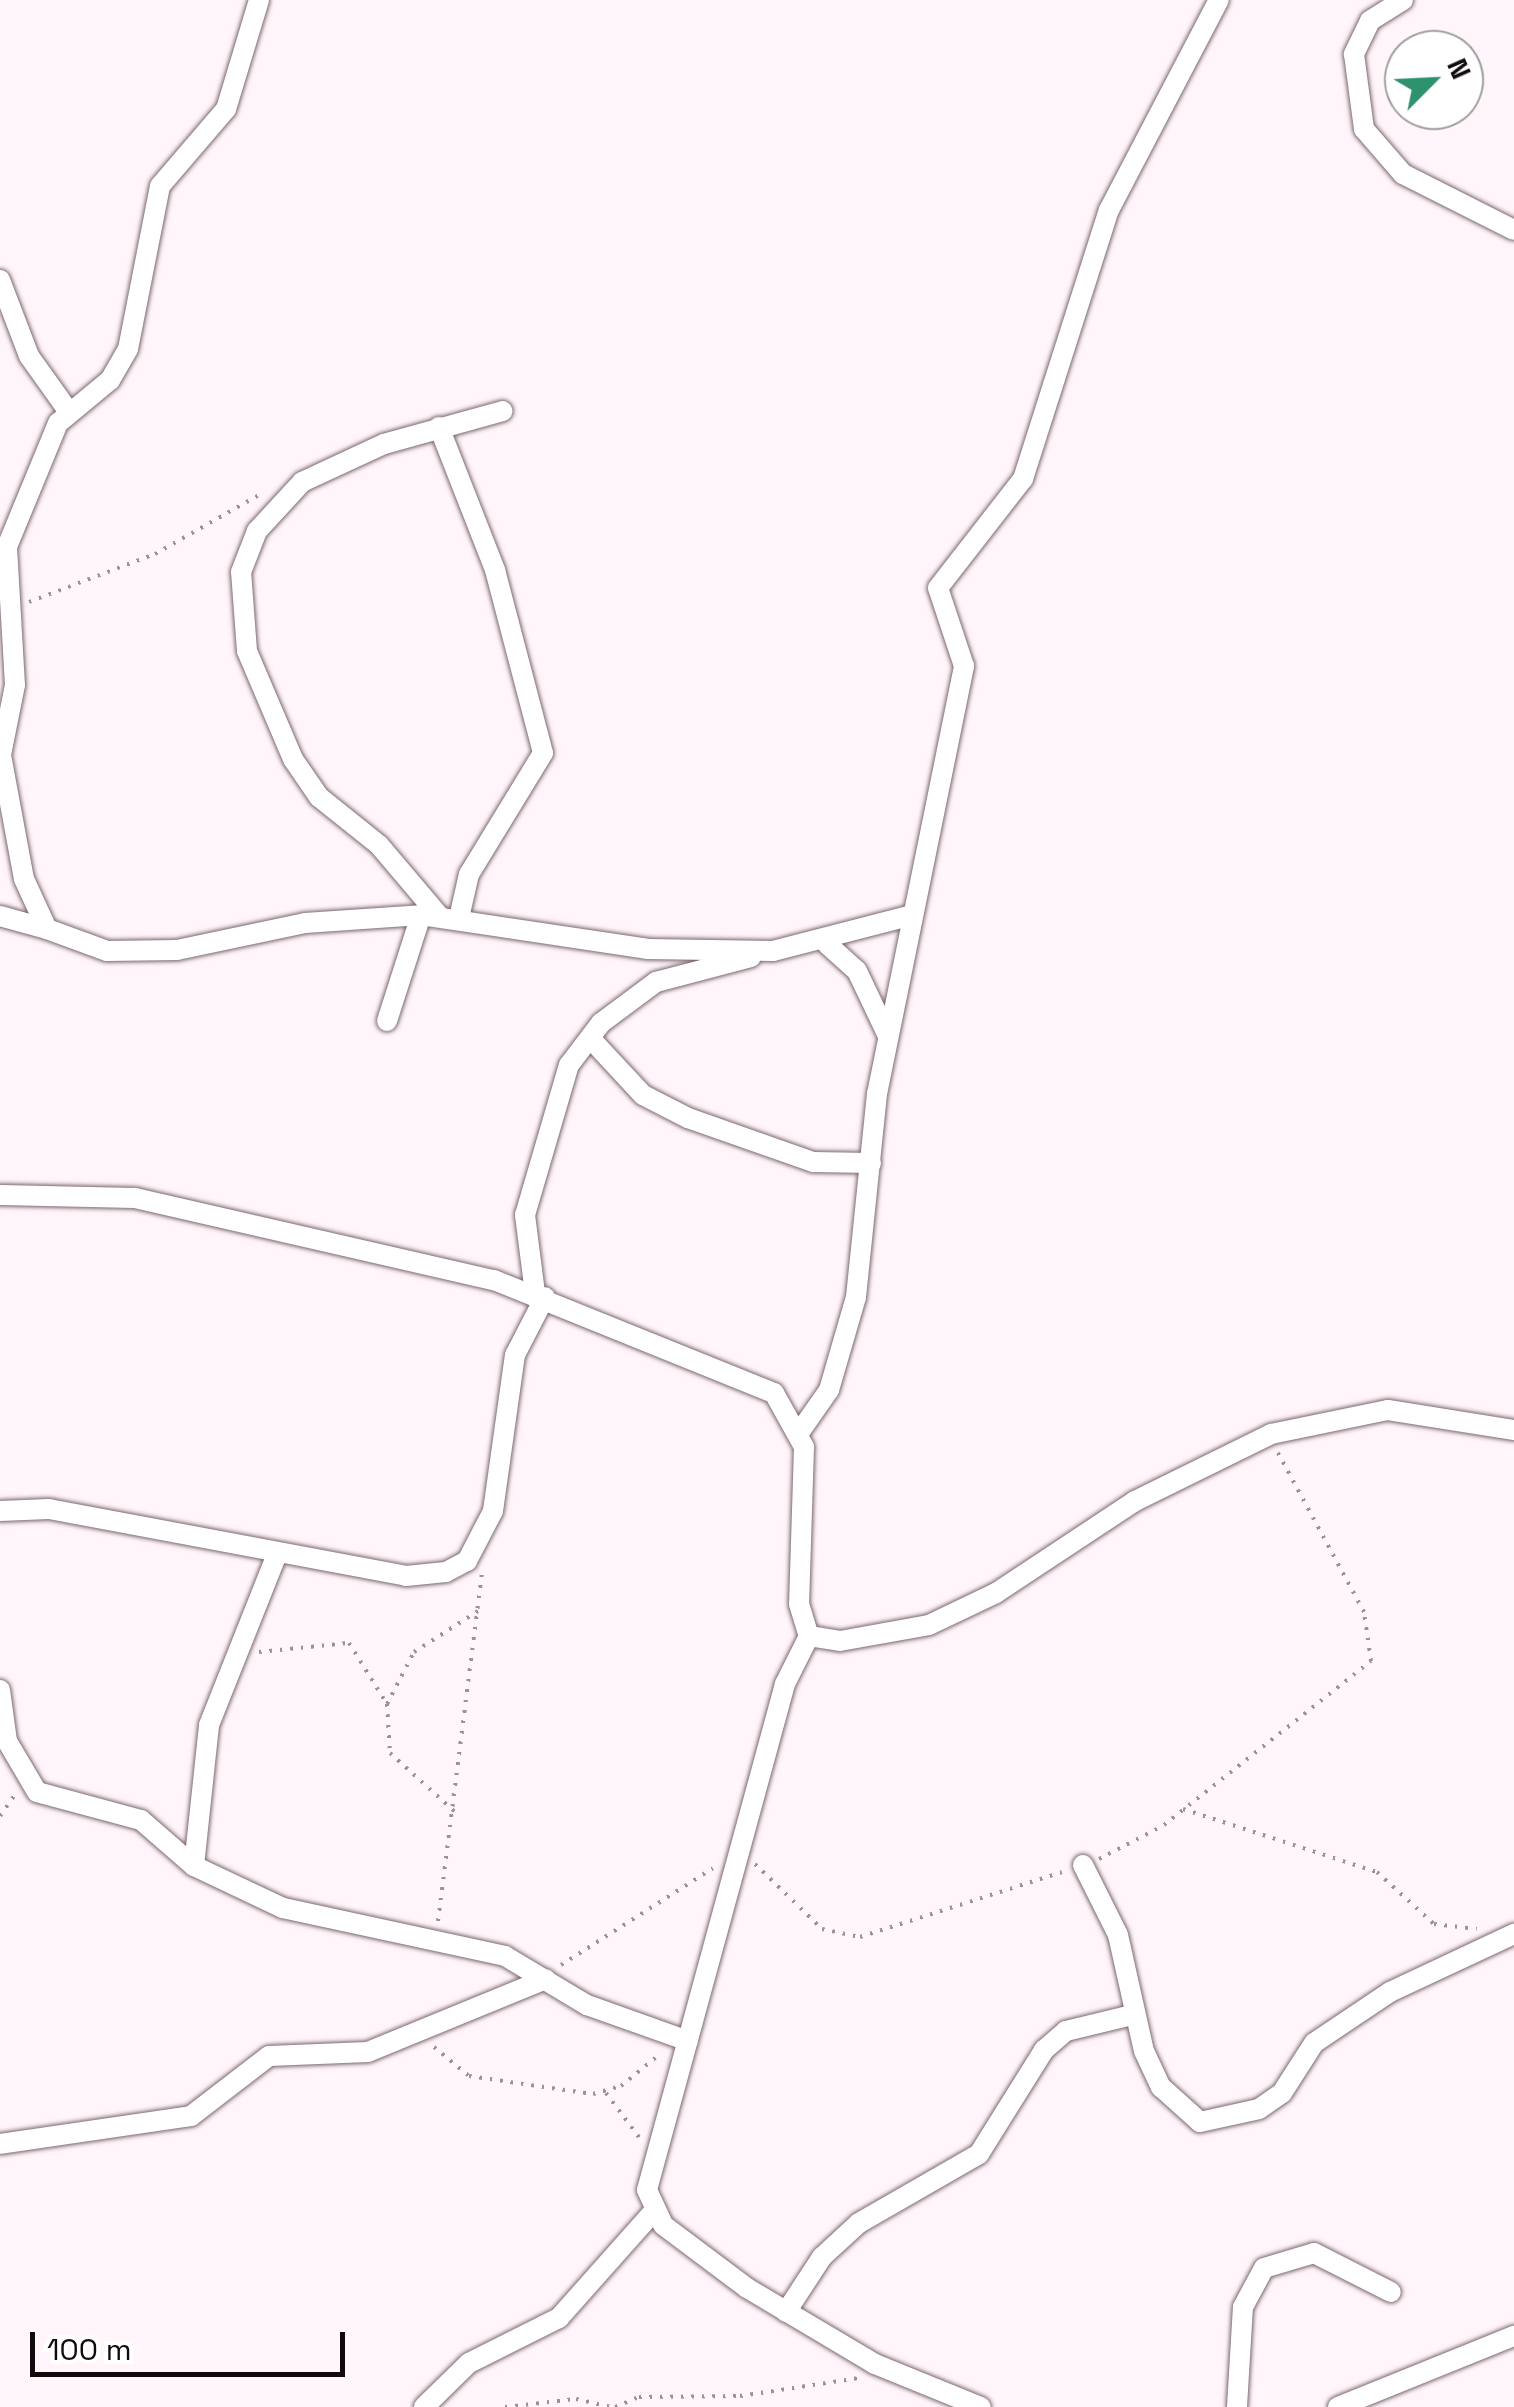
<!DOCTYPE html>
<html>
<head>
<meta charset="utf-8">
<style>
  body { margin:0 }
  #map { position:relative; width:1514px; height:2407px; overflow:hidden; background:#fff5fa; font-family:"Space Grotesk",sans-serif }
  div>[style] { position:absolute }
  .path>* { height:4px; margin-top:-2px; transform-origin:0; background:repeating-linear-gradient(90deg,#9b9296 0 2.5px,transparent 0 10.5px) }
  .roads { filter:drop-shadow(0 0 2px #7c6771) drop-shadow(0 0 2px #7c6771) }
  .street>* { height:20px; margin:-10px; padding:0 10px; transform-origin:10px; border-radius:10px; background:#fff }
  span { translate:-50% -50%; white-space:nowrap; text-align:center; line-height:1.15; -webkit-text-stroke:10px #fff; paint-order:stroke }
  .north { position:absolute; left:1384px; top:30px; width:100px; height:100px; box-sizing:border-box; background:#fff; border:2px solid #a09d9e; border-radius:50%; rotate:66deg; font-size:28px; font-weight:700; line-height:40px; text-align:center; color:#110a0d }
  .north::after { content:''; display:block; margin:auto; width:35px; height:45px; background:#2e926d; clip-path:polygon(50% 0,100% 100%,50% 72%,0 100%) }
  .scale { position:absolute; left:30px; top:2332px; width:315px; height:45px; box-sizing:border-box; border:5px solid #110a0d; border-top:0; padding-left:12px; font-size:30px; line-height:35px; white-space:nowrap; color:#110a0d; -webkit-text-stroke:8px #fff; paint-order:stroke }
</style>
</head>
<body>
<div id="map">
  <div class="path">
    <div style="left:29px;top:602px;width:135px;rotate:-20.9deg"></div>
    <div style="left:155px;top:554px;width:125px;rotate:-29.6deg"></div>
    <div style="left:259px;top:1652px;width:90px;rotate:-5.7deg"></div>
    <div style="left:349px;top:1643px;width:72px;rotate:58.1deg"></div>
    <div style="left:387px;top:1704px;width:49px;rotate:86.5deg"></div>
    <div style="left:390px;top:1753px;width:88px;rotate:42.2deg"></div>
    <div style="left:387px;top:1704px;width:59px;rotate:-62.6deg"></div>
    <div style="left:414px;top:1652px;width:76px;rotate:-32.6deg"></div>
    <div style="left:1183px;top:1809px;width:204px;rotate:18deg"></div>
    <div style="left:1377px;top:1872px;width:77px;rotate:42.4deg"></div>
    <div style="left:1434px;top:1924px;width:43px;rotate:6.6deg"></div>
    <div style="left:0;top:1816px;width:24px;rotate:-55deg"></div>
    <div style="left:1099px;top:1859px;width:73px;rotate:-27.6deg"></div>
    <div style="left:1164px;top:1825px;width:264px;rotate:-38.4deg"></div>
    <div style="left:1371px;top:1661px;width:49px;rotate:-98.1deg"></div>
    <div style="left:1364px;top:1612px;width:181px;rotate:-118.4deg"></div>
    <div style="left:755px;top:1864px;width:93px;rotate:44.1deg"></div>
    <div style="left:822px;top:1929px;width:39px;rotate:12deg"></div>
    <div style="left:860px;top:1937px;width:212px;rotate:-17.8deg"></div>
    <div style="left:438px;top:1921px;width:350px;rotate:-82.8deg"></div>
    <div style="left:561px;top:1965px;width:180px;rotate:-32.5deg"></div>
    <div style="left:434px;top:2047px;width:45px;rotate:39.6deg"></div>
    <div style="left:469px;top:2076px;width:125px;rotate:8.3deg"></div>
    <div style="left:593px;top:2094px;width:29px;rotate:-16deg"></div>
    <div style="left:621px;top:2086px;width:50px;rotate:-39.4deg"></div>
    <div style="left:606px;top:2093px;width:59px;rotate:53.3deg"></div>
    <div style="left:505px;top:2407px;width:71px;rotate:-6.4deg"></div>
    <div style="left:576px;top:2399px;width:37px;rotate:13deg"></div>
    <div style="left:615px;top:2407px;width:26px;rotate:-23deg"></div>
    <div style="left:639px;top:2397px;width:101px;rotate:-0.6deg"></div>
    <div style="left:740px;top:2396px;width:120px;rotate:-8.6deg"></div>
  </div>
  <div class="roads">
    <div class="street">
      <div style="left:259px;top:0;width:114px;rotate:106.8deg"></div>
      <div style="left:226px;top:109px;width:101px;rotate:130.6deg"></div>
      <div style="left:160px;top:186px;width:166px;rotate:101.1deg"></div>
      <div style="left:128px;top:349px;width:36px;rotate:120deg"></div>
      <div style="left:110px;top:380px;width:67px;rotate:140.4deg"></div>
      <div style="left:58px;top:423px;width:134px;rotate:112.4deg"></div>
      <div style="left:7px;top:547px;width:138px;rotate:86.7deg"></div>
      <div style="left:15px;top:685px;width:71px;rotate:101.3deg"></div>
      <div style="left:1px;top:755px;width:126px;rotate:79.5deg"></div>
      <div style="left:24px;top:879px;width:55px;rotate:65.3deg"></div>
      <div style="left:47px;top:929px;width:64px;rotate:20.1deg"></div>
      <div style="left:107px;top:951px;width:70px;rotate:-0.8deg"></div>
      <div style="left:177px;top:950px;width:131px;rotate:-11.9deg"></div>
      <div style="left:305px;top:923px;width:116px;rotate:-3.9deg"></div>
      <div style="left:421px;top:915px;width:230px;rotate:8.5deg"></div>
      <div style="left:648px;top:949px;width:125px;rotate:0.9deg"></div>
      <div style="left:773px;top:951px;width:139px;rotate:-14.5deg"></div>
      <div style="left:1403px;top:0;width:39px;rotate:148deg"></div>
      <div style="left:1370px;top:21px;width:37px;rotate:116deg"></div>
      <div style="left:1354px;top:54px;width:76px;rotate:82.4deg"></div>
      <div style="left:1364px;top:129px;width:60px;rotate:49.1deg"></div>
      <div style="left:1403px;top:174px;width:124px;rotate:26.8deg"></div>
      <div style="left:0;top:280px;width:81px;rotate:69.1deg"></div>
      <div style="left:29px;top:356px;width:69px;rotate:54.5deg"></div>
      <div style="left:439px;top:427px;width:154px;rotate:68.6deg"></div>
      <div style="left:495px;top:570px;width:189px;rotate:75.3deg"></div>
      <div style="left:543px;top:753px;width:142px;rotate:121.4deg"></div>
      <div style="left:469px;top:874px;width:45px;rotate:102.8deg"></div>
      <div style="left:0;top:916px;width:49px;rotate:15.5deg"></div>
      <div style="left:440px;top:917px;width:94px;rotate:-130.3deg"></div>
      <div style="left:379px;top:845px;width:77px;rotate:-141.3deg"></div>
      <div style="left:319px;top:797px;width:46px;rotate:-124.4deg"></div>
      <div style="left:293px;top:759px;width:117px;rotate:-113.1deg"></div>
      <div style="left:247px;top:651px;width:79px;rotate:-94.3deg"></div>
      <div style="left:241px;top:572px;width:44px;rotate:-68.7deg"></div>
      <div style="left:257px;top:531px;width:67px;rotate:-47.4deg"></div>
      <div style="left:302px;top:482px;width:90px;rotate:-24.9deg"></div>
      <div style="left:384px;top:444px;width:123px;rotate:-15.5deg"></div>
      <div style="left:827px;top:944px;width:40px;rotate:42deg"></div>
      <div style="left:857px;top:971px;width:70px;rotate:64.5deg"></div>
      <div style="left:387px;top:1021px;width:111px;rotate:-72.2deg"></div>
      <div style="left:590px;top:1038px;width:78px;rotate:47.1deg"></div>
      <div style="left:643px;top:1095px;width:51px;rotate:27.1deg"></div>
      <div style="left:688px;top:1118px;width:133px;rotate:19.4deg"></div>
      <div style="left:813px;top:1162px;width:58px;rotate:1deg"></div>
      <div style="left:0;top:1195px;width:135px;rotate:1.3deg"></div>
      <div style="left:135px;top:1198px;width:368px;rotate:12.9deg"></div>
      <div style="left:494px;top:1280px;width:302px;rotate:22deg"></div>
      <div style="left:774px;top:1393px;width:62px;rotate:60.9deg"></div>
      <div style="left:804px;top:1447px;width:157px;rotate:91.8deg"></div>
      <div style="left:799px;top:1604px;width:34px;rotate:73deg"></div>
      <div style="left:809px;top:1636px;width:31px;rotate:9deg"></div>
      <div style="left:840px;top:1641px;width:90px;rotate:-10.2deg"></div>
      <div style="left:929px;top:1625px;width:74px;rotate:-25.5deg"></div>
      <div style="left:996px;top:1593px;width:167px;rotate:-33.5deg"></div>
      <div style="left:1135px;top:1501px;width:152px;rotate:-26.2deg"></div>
      <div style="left:1271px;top:1434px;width:119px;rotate:-11.6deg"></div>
      <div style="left:1388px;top:1410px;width:128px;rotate:9deg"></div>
      <div style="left:535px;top:1293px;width:79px;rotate:-97.3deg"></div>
      <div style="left:525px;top:1215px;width:156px;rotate:-73.7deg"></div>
      <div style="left:569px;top:1065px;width:53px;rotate:-52.7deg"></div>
      <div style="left:601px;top:1023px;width:69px;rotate:-36.7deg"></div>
      <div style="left:656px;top:982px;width:98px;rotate:-14.7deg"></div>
      <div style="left:801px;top:1430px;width:49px;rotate:-55deg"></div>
      <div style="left:829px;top:1390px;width:97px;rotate:-73.8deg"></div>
      <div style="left:856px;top:1297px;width:204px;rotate:-84.1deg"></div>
      <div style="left:877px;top:1094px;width:437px;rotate:-78.5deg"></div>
      <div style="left:964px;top:666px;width:82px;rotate:-108.4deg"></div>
      <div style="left:938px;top:588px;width:138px;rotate:-52.1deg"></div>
      <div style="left:1023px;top:479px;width:282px;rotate:-72.3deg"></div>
      <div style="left:1109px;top:210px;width:237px;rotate:-62.4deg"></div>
      <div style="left:0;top:1511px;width:49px;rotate:-2.3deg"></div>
      <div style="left:49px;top:1509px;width:363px;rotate:10.6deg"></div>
      <div style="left:406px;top:1576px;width:40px;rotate:-5.7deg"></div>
      <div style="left:446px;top:1572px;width:24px;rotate:-28deg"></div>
      <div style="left:467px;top:1561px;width:56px;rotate:-62.5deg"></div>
      <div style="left:493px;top:1511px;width:158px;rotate:-82deg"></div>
      <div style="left:515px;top:1355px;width:65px;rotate:-62.7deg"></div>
      <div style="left:809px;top:1636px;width:54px;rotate:116.6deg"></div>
      <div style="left:785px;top:1684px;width:524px;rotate:105.26deg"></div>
      <div style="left:647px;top:2190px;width:38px;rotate:65deg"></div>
      <div style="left:663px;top:2225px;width:105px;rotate:36.9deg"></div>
      <div style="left:747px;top:2288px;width:149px;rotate:30.7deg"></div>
      <div style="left:875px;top:2364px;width:114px;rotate:22.1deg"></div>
      <div style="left:0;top:1690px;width:51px;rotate:82.2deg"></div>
      <div style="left:7px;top:1741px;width:59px;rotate:59.5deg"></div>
      <div style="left:37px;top:1792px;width:108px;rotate:15.1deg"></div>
      <div style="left:141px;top:1820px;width:70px;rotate:41deg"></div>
      <div style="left:194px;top:1866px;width:98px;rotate:25.3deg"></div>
      <div style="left:283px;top:1908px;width:227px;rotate:12.2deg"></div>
      <div style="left:505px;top:1956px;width:96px;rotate:30.9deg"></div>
      <div style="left:587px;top:2005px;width:107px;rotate:19.6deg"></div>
      <div style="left:1083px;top:1865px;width:78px;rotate:63.4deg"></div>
      <div style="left:1118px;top:1935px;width:119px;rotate:77.4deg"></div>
      <div style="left:1144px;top:2051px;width:40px;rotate:65deg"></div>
      <div style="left:1161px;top:2087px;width:52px;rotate:41.9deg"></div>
      <div style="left:1200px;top:2122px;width:60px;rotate:-12.4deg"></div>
      <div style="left:1259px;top:2109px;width:28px;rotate:-35deg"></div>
      <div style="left:1282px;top:2093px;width:59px;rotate:-57.4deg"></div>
      <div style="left:1314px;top:2043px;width:92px;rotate:-33.9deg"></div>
      <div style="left:1390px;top:1992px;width:137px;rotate:-25.1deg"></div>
      <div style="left:194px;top:1866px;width:142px;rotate:-83.9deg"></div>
      <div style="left:209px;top:1725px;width:184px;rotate:-68.3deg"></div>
      <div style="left:0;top:2144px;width:193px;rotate:-8.3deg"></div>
      <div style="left:191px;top:2116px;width:98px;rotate:-37.6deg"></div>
      <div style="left:269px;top:2056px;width:99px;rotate:-2.3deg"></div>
      <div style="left:368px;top:2052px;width:192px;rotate:-22.3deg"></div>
      <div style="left:786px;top:2312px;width:66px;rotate:-56.8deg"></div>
      <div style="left:822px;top:2257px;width:50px;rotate:-42.6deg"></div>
      <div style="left:859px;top:2223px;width:138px;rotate:-29.9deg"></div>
      <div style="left:979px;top:2154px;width:123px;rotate:-58deg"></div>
      <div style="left:1044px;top:2050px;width:29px;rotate:-41deg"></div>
      <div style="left:1066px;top:2031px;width:68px;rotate:-13.6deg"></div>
      <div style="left:424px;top:2407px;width:63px;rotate:-44.4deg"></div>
      <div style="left:469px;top:2363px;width:101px;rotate:-26.6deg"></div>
      <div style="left:559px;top:2318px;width:143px;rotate:-48.4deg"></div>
      <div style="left:1237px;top:2407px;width:100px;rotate:-86.6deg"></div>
      <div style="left:1243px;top:2307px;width:44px;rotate:-61.7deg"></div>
      <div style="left:1264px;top:2268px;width:52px;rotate:-16.7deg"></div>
      <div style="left:1314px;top:2253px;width:86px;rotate:26.9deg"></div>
      <div style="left:1338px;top:2407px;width:190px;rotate:-22deg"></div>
    </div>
  </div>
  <div class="north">N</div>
  <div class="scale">100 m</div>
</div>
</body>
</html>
